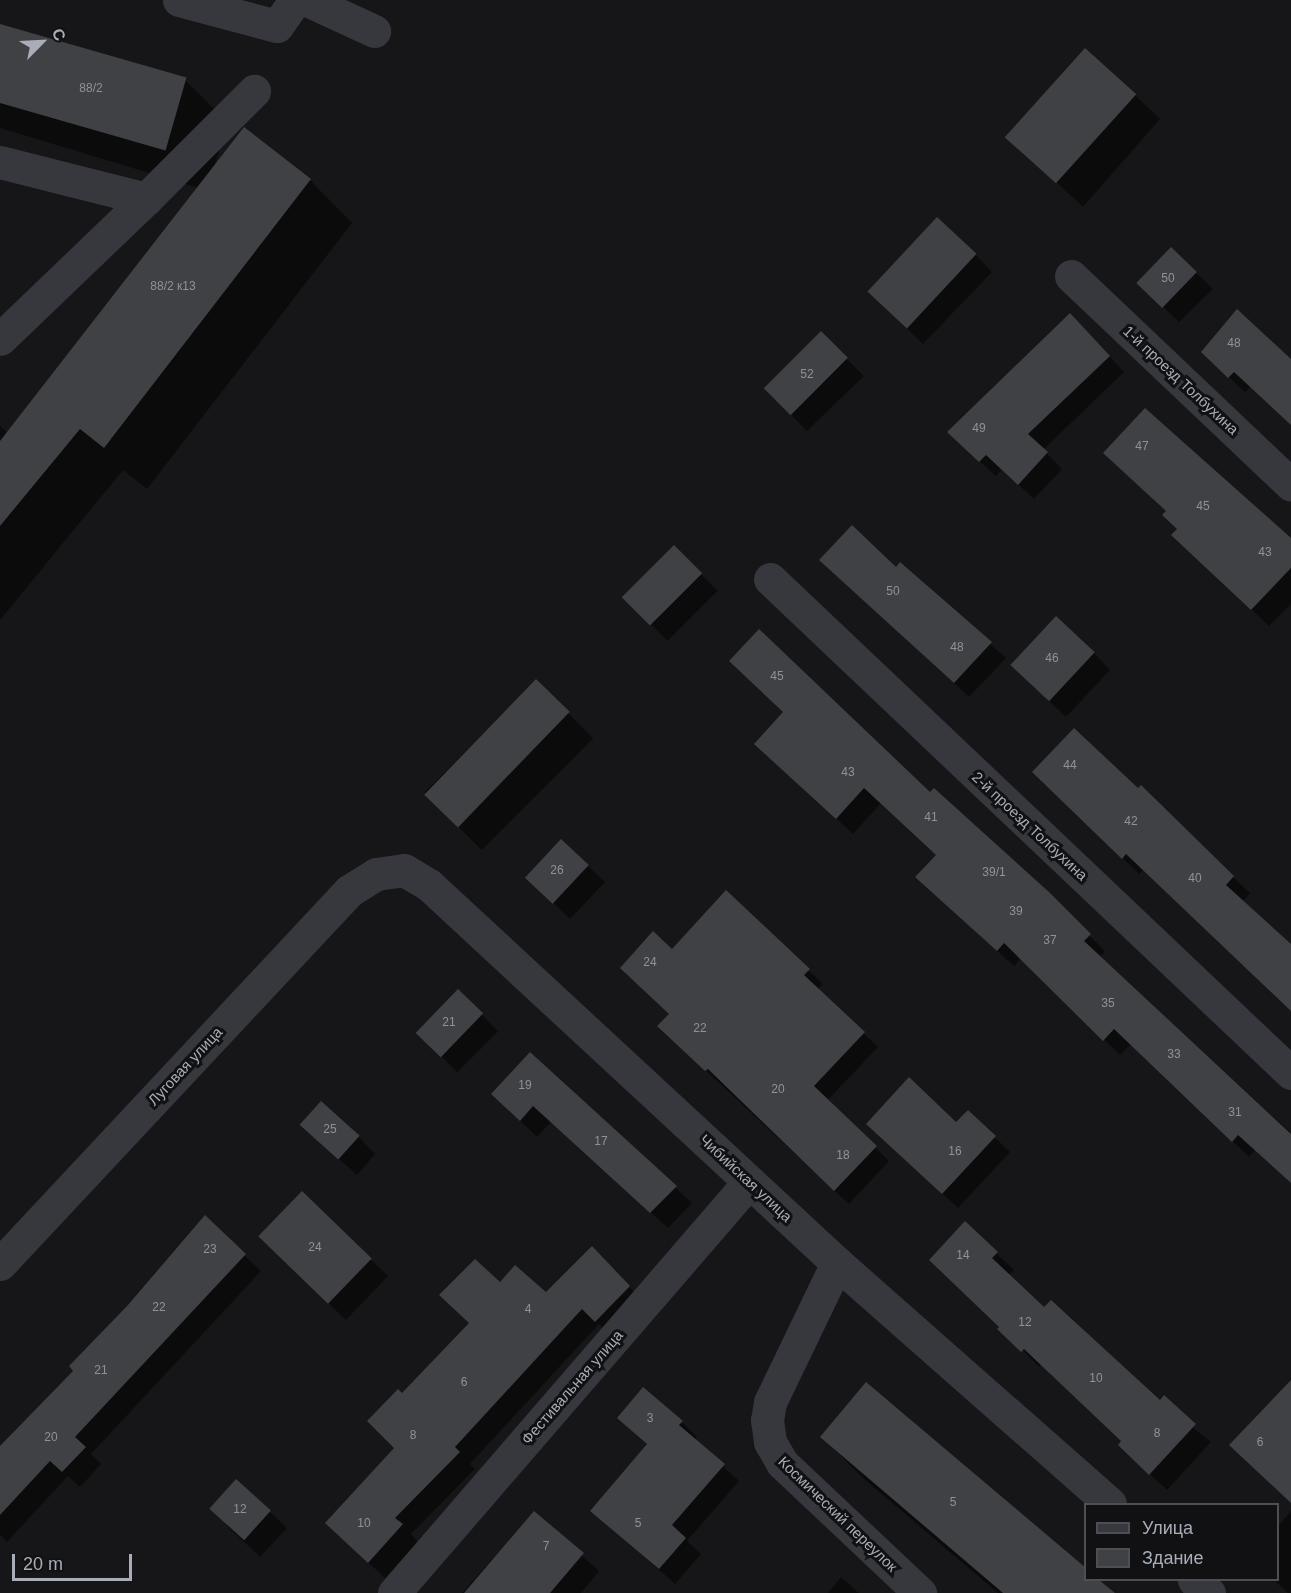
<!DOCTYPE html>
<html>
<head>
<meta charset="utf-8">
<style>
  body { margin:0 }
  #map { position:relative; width:1291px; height:1593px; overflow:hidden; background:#161618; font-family:Arial,sans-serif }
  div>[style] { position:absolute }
  .shadow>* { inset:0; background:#0007; transform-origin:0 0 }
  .building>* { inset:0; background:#404145; transform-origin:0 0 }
  .minor>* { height:33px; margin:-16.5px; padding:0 16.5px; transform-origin:16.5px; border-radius:16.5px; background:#37383d }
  span { translate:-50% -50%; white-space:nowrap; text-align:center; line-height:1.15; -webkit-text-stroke:6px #111113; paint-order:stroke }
  .number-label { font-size:12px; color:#8e929b }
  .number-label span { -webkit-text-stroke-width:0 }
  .street-label { font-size:15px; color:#a8adb8 }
  .legend { position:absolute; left:1084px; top:1503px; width:195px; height:78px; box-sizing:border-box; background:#111113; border:2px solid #4d4f55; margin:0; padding:8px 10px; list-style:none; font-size:18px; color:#a8adb8 }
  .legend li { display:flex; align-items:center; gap:12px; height:30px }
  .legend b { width:30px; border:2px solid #4d4f55 }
  .north { position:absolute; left:12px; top:12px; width:60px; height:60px; -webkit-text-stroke:4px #111113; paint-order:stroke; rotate:66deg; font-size:16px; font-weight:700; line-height:24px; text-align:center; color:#a8adb8 }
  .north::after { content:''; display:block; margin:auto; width:21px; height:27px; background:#a8adb8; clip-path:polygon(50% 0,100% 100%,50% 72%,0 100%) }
  .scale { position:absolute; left:12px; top:1554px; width:120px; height:27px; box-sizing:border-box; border:3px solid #a8adb8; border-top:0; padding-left:8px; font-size:18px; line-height:21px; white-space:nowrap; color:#a8adb8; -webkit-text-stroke:4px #111113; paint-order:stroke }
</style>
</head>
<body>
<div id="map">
  <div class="shadow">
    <div style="clip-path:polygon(0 25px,185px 80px,227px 122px,214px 168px,244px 129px,310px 180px,352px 223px,147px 489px,123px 470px,0 620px,0 426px,8px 433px,199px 188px,0 128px)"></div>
    <div style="clip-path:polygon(1135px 95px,1160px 119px,1083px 207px,1008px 137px)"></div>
    <div style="clip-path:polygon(976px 255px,992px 272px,923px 344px,869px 291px)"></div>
    <div style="clip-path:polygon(1196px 273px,1213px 289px,1179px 322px,1156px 300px)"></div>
    <div style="clip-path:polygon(1086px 331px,1124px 372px,1043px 450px,1062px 469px,1034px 499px,1002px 469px,996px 476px,964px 447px)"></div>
    <div style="left:822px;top:333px;width:60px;height:79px;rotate:46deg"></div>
    <div style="clip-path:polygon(1291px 359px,1291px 424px,1251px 386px,1245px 392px,1218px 367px)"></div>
    <div style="clip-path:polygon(1291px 540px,1291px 604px,1269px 626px,1190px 552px)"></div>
    <div style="left:674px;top:547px;width:62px;height:71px;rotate:45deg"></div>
    <div style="clip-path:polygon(821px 560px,896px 569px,900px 564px,1006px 658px,969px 697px)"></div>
    <div style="clip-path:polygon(1094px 653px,1110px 670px,1066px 717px,1029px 682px)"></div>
    <div style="left:536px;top:681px;width:81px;height:158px;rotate:45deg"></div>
    <div style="clip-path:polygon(772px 760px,930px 794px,934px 790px,997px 845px,1105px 951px,1100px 957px,1291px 1133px,1291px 1183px,1255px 1150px,1249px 1157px,1131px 1044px,1120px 1055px,1021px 958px,1014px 966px,933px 893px,937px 856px,881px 803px,853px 834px)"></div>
    <div style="clip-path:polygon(1034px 772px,1233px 877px,1250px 893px,1242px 902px,1291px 948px,1291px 1010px,1143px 870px,1139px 874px)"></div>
    <div style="clip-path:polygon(588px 866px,605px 882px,570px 919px,544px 894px)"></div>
    <div style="clip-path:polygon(726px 892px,823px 984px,817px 990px,878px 1047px,827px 1101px,889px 1161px,849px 1204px,673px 1040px,672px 951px)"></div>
    <div style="left:458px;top:991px;width:57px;height:58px;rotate:45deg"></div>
    <div style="clip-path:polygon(530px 1054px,692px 1203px,668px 1228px,551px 1122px,537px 1137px,509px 1110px)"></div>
    <div style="clip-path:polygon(968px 1112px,1010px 1152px,958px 1208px,883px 1139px,956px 1124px)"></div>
    <div style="clip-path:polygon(359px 1137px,375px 1154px,357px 1175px,319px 1141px)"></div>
    <div style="clip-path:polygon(302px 1194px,388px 1276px,346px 1320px,277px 1253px)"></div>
    <div style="clip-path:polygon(965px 1223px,1014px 1270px,1008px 1276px,1044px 1309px,1211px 1442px,1167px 1490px,1136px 1461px,1123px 1442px,1041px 1364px,1039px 1367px,1001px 1327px)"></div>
    <div style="clip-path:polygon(592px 1249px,645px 1303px,612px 1337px,599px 1324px,470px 1464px,475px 1469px,411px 1534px,418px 1542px,385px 1578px,343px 1539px,396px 1448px,402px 1395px,470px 1323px,500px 1285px,546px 1294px)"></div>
    <div style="clip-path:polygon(244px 1255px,261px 1271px,91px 1454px,101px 1464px,80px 1487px,68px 1476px,7px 1542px,0 1535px,0 1449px,75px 1371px)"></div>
    <div style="clip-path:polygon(619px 1418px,682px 1422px,697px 1437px,694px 1440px,739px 1481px,687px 1541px,701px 1554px,675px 1584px,592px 1511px,648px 1445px)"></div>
    <div style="clip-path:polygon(822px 1437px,1086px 1580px,1096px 1580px,1112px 1593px,998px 1593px,864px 1479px)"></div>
    <div style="clip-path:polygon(1291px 1511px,1291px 1593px,1288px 1593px,1274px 1580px,1278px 1580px,1278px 1526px)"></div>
    <div style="clip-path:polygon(270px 1512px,287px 1528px,260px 1557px,227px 1526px)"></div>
    <div style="clip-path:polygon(534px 1513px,599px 1571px,581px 1593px,462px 1593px)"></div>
    <div style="clip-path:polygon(841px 1577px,859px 1593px,828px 1593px)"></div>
  </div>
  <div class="building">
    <div style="left:0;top:24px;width:194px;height:76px;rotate:16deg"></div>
    <div style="left:1085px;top:48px;width:69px;height:120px;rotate:42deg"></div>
    <div style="clip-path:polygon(244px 127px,311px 179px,104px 448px,80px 429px,0 526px,0 441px)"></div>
    <div style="left:937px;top:217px;width:54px;height:102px;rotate:43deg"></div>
    <div style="left:1171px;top:247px;width:36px;height:50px;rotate:44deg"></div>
    <div style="clip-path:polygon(1237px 309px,1291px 359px,1291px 425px,1234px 372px,1228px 378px,1201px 352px)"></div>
    <div style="clip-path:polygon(1070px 313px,1110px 356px,1028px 434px,1048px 452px,1018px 485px,986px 455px,979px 462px,947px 432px)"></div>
    <div style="left:821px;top:331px;width:38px;height:81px;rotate:45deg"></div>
    <div style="clip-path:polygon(1145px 408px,1291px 538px,1291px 568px,1251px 610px,1171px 535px,1177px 529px,1162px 515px,1166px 511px,1103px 453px)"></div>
    <div style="clip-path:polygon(852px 525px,896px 567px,900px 562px,992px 642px,954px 683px,819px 560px)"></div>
    <div style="left:674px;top:545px;width:40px;height:74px;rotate:45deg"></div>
    <div style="left:1056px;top:616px;width:53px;height:67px;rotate:43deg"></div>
    <div style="clip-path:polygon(759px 629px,930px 792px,934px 788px,1050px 893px,1091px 934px,1084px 941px,1291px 1134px,1291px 1183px,1238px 1135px,1232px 1142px,1114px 1029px,1103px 1041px,1004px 943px,997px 951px,915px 877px,936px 855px,864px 788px,836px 819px,754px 744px,783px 712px,729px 661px)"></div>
    <div style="left:536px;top:679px;width:47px;height:161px;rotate:44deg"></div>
    <div style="clip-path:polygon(1074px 728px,1138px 788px,1141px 785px,1234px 876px,1226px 885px,1291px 944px,1291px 1011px,1126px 854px,1122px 859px,1032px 772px)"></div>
    <div style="left:561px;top:839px;width:38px;height:53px;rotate:43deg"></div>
    <div style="clip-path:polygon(726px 890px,810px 969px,804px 975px,865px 1032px,814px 1086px,877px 1146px,834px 1191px,708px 1069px,705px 1071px,657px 1026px,669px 1014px,620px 968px,653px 931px,672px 949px)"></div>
    <div style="left:458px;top:989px;width:35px;height:61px;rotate:44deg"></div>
    <div style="clip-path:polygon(530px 1052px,677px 1186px,650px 1213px,533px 1106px,520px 1121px,491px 1094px)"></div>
    <div style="clip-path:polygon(909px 1077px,956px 1122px,968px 1110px,996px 1136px,942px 1194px,866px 1124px)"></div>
    <div style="left:321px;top:1101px;width:52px;height:32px;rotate:42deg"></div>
    <div style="left:302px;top:1191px;width:97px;height:63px;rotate:44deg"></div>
    <div style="clip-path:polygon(205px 1215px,246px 1254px,75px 1437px,86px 1447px,62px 1472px,50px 1461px,0 1515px,0 1446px,73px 1371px,69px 1366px,128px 1305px)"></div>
    <div style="clip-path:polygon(965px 1221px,998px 1252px,992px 1258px,1044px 1307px,1051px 1300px,1160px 1400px,1164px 1395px,1196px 1424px,1149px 1475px,1118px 1445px,1121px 1441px,1024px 1349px,1021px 1352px,997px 1329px,999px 1327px,929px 1260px)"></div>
    <div style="clip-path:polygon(592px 1246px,630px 1286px,595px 1322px,582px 1309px,455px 1447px,460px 1452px,395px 1518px,403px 1524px,368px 1563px,325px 1523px,394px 1448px,367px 1421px,398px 1389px,402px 1393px,469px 1323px,439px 1295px,475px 1259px,500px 1282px,515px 1265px,546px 1292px)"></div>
    <div style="clip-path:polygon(1291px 1380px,1291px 1503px,1229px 1445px)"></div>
    <div style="clip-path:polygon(866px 1382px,1086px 1568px,1086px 1580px,1099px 1580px,1115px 1593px,1003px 1593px,820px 1437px)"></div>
    <div style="clip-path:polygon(643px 1387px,683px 1421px,679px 1425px,725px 1464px,672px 1525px,686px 1538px,659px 1569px,590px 1511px,647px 1444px,617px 1418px)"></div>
    <div style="left:236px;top:1479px;width:47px;height:40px;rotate:42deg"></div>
    <div style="clip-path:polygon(534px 1511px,584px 1553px,550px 1593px,464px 1593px)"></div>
  </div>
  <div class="minor">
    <div style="left:179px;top:0;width:101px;rotate:14.9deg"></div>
    <div style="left:277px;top:26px;width:32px;rotate:-55deg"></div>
    <div style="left:307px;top:0;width:74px;rotate:24.8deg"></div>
    <div style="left:0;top:162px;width:151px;rotate:14.2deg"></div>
    <div style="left:146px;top:199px;width:202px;rotate:136.2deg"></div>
    <div style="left:146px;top:199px;width:153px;rotate:-45deg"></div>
    <div style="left:1071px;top:276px;width:303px;rotate:43.5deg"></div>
    <div style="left:770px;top:579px;width:718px;rotate:43.48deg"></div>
    <div style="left:837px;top:1263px;width:154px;rotate:115.7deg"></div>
    <div style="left:770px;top:1402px;width:18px;rotate:99deg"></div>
    <div style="left:767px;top:1420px;width:22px;rotate:82deg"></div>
    <div style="left:770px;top:1442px;width:24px;rotate:60deg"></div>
    <div style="left:782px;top:1463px;width:190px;rotate:43.3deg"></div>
    <div style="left:0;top:1264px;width:511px;rotate:-46.9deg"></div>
    <div style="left:349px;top:891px;width:32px;rotate:-32deg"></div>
    <div style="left:376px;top:874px;width:28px;rotate:-8deg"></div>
    <div style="left:404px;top:870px;width:29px;rotate:31deg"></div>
    <div style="left:429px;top:885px;width:556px;rotate:42.81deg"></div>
    <div style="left:837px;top:1263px;width:364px;rotate:41.4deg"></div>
    <div style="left:1194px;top:1580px;width:20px;rotate:41deg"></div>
    <div style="left:394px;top:1593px;width:543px;rotate:-49.18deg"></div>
  </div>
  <div class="number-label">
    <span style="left:91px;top:89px">88/2</span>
    <span style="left:1168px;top:279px">50</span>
    <span style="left:173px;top:287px">88/2 к13</span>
    <span style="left:1234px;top:344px">48</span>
    <span style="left:807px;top:375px">52</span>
    <span style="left:979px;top:429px">49</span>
    <span style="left:1142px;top:447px">47</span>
    <span style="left:1203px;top:507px">45</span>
    <span style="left:1265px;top:553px">43</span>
    <span style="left:893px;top:592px">50</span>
    <span style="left:957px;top:648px">48</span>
    <span style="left:1052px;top:659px">46</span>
    <span style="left:777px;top:677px">45</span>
    <span style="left:1070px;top:766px">44</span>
    <span style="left:848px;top:773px">43</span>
    <span style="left:931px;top:818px">41</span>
    <span style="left:1131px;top:822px">42</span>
    <span style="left:557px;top:871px">26</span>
    <span style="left:994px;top:873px">39/1</span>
    <span style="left:1195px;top:879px">40</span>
    <span style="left:1016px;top:912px">39</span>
    <span style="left:1050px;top:941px">37</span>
    <span style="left:650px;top:963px">24</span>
    <span style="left:1108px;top:1004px">35</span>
    <span style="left:449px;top:1023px">21</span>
    <span style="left:700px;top:1029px">22</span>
    <span style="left:1174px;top:1055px">33</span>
    <span style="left:525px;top:1086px">19</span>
    <span style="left:778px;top:1090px">20</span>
    <span style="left:1235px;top:1113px">31</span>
    <span style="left:330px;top:1130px">25</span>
    <span style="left:601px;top:1142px">17</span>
    <span style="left:955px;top:1152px">16</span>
    <span style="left:843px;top:1156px">18</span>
    <span style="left:315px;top:1248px">24</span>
    <span style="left:210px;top:1250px">23</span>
    <span style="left:963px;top:1256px">14</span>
    <span style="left:159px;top:1308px">22</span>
    <span style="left:528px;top:1310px">4</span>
    <span style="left:1025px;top:1323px">12</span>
    <span style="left:101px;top:1371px">21</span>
    <span style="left:1096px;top:1379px">10</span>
    <span style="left:464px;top:1383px">6</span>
    <span style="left:650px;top:1419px">3</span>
    <span style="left:1157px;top:1434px">8</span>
    <span style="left:413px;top:1436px">8</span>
    <span style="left:51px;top:1438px">20</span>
    <span style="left:1260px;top:1443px">6</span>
    <span style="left:953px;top:1503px">5</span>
    <span style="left:240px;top:1510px">12</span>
    <span style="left:364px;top:1524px">10</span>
    <span style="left:638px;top:1524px">5</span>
    <span style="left:546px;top:1547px">7</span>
  </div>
  <div class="street-label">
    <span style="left:1181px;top:380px;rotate:43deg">1-й проезд Толбухина</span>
    <span style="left:1030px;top:826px;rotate:43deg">2-й проезд Толбухина</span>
    <span style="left:185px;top:1066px;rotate:-47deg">Луговая улица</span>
    <span style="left:746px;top:1178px;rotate:43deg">Чибийская улица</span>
    <span style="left:572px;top:1387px;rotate:-49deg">Фестивальная улица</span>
    <span style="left:838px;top:1514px;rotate:44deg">Космический переулок</span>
  </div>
  <ul class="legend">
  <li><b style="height:8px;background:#37383d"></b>Улица</li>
  <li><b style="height:16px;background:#404145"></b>Здание</li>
  </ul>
  <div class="north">С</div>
  <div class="scale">20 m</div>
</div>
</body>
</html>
